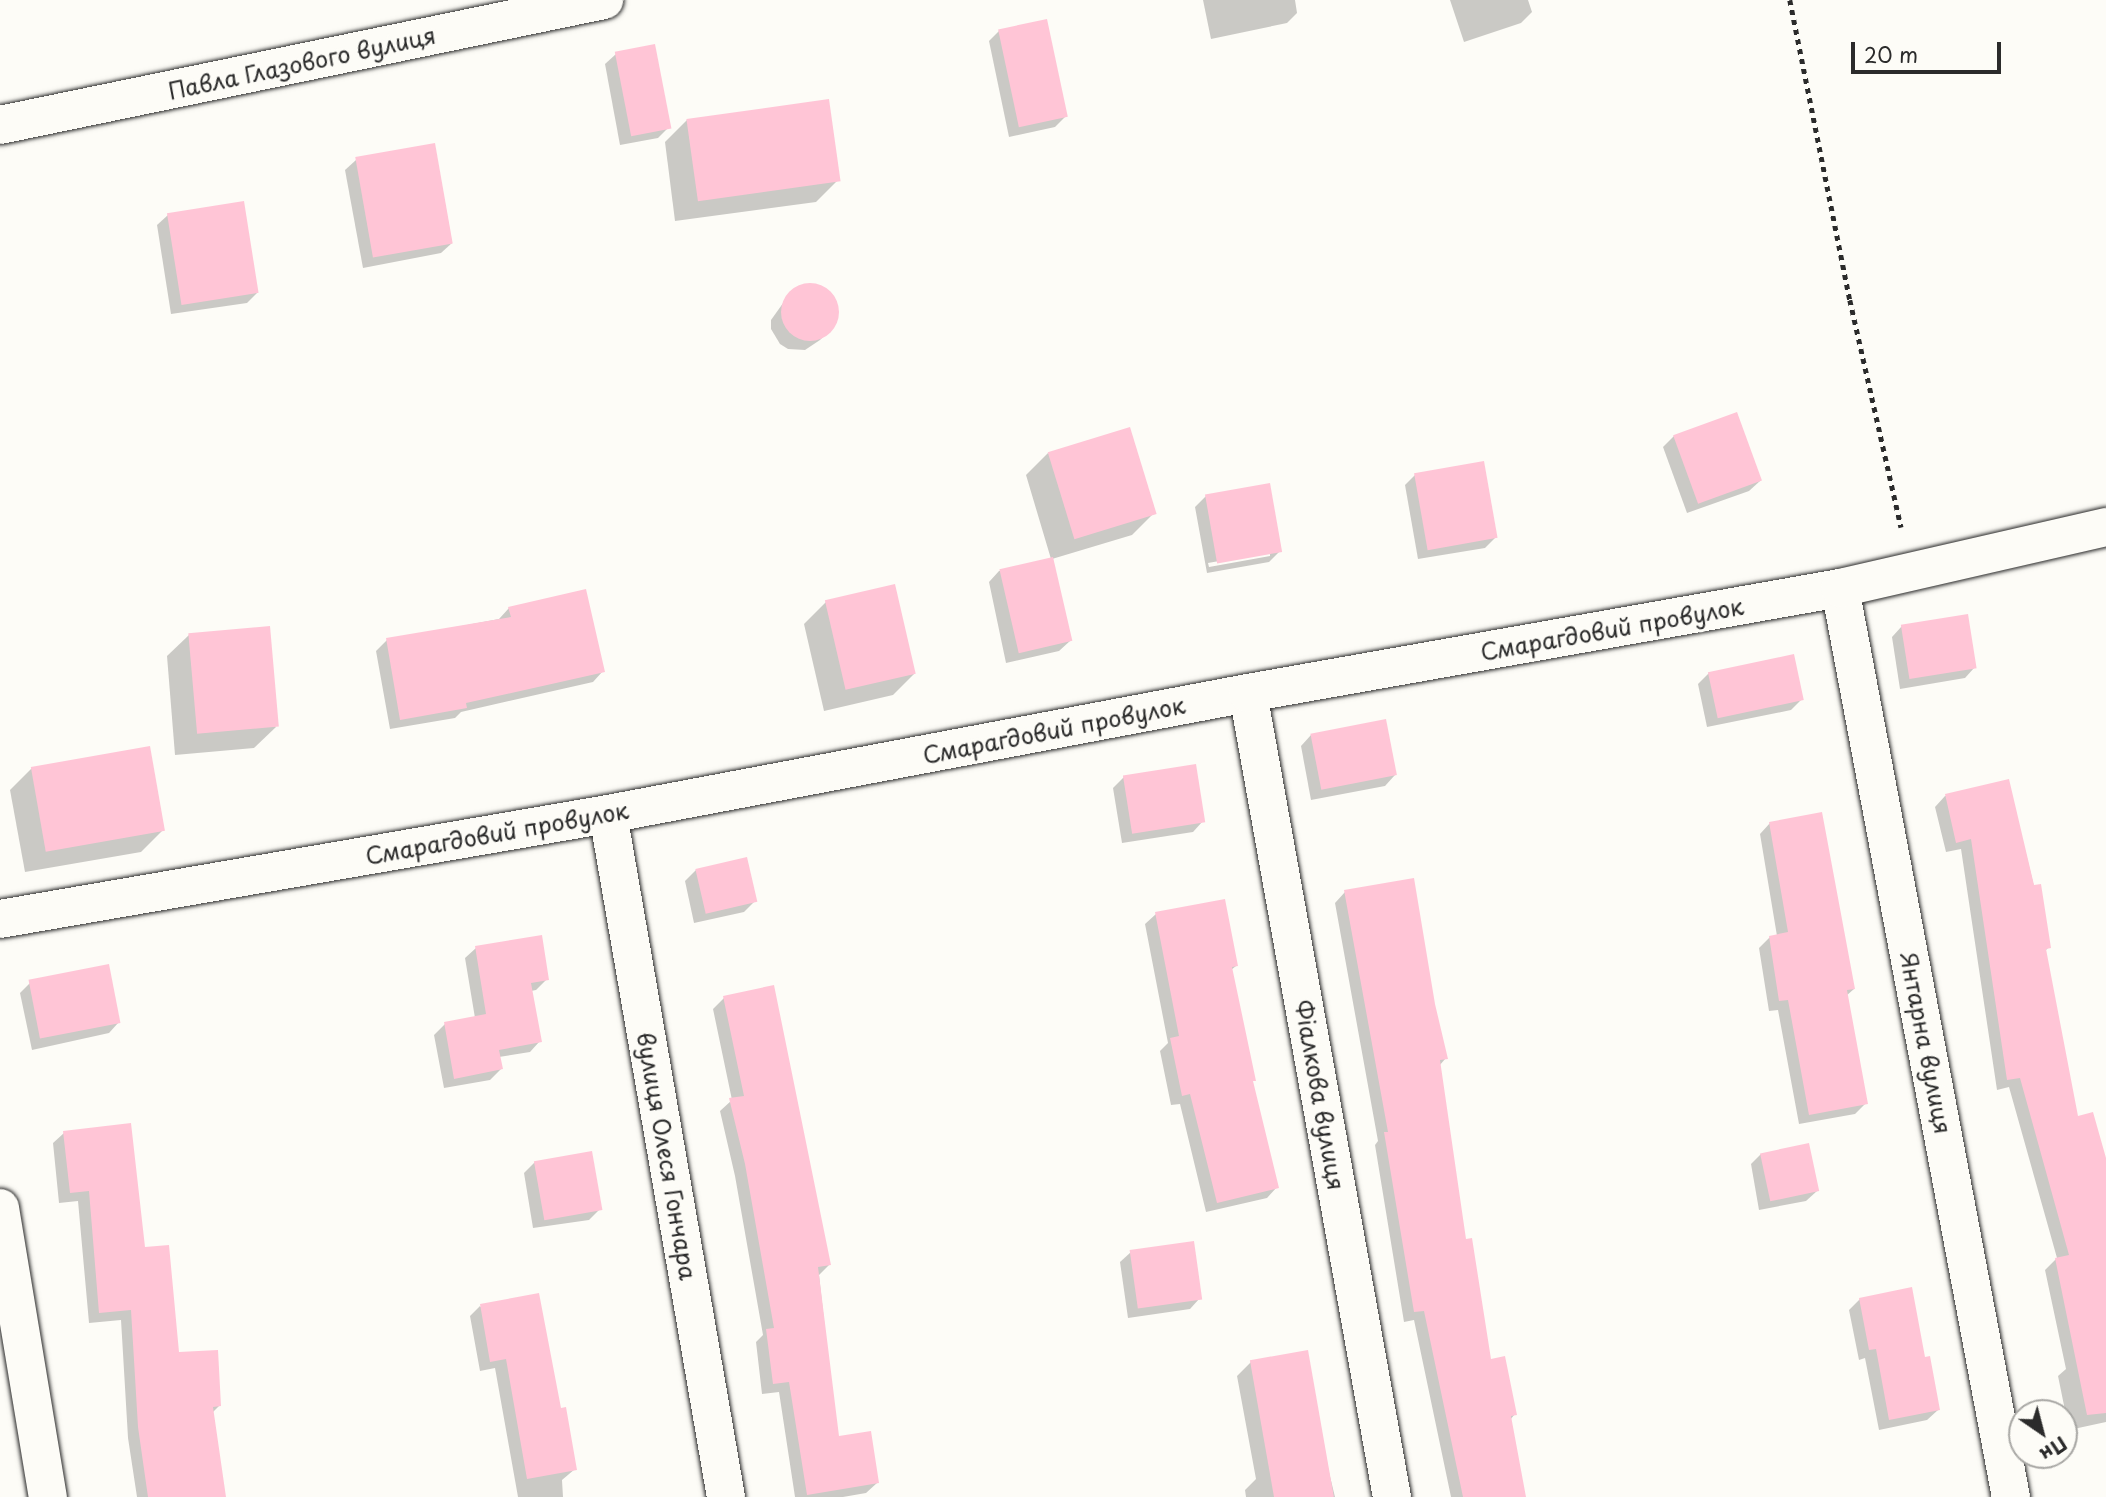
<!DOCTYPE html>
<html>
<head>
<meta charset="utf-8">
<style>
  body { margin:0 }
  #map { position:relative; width:2106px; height:1497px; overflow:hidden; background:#fdfcf7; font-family:"Playpen Sans",sans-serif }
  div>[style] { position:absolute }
  .shadow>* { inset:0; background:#0003 }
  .building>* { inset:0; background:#ffc5d6; transform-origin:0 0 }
  .round { border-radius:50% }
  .path>* { height:4.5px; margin-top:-2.25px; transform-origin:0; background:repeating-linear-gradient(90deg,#2b2b2b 0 5px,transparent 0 10px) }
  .roads { filter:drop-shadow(0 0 2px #2b2b2b) drop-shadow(0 0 2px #2b2b2b) }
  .minor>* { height:38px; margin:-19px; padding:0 19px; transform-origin:19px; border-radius:19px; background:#fdfcf7 }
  span { translate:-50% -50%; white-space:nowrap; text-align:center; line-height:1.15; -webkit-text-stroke:6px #fdfcf7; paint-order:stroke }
  .street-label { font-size:23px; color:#2b2b2b }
  .north { position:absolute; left:2008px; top:1399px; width:70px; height:70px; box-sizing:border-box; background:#fdfcf7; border:2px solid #a9a8a5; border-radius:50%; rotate:145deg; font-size:19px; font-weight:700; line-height:28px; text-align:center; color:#2b2b2b }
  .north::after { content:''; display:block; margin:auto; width:24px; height:32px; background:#2b2b2b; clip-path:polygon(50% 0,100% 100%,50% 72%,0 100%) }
  .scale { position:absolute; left:1851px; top:42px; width:150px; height:32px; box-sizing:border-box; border:4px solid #2b2b2b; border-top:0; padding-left:9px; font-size:21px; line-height:24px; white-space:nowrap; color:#2b2b2b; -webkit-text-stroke:5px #fdfcf7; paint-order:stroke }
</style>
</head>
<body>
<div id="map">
  <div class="shadow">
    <div style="clip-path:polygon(1203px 0,1295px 0,1297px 13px,1287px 23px,1211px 39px)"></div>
    <div style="clip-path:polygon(1450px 0,1528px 0,1532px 12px,1521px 23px,1464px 42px)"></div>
    <div style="clip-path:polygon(999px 31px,1066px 116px,1055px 127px,1009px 137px,989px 41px)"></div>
    <div style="clip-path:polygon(616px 54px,669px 127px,658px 138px,620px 145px,605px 64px)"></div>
    <div style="clip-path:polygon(687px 120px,838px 180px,816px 202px,675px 221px,665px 142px)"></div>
    <div style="clip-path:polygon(356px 160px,452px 243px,441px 253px,363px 268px,345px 170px)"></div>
    <div style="clip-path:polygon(168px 215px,258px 292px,247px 303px,171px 314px,157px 225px)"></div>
    <div style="clip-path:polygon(808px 285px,816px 286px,831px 295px,837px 312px,831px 329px,820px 340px,805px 350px,788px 349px,780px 344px,771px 329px,771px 320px,791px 292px)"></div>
    <div style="clip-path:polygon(1674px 436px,1760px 481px,1749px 491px,1687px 513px,1663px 447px)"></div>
    <div style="clip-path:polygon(1048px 453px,1154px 513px,1132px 535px,1052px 559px,1070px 641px,1059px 651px,1006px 663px,989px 582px,999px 571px,1051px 559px,1026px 475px)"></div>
    <div style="clip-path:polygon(1415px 475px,1496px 537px,1485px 548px,1418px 559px,1405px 485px)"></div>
    <div style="clip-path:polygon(evenodd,1206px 496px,1280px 551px,1269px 562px,1207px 573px,1195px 507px,1206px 496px,1270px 552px,1270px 556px,1209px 567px,1208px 563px,1270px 552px)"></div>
    <div style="clip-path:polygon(826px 602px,914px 674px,893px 695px,824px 711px,804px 624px)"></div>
    <div style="clip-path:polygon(509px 608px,603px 671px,593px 682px,461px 712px,455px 718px,390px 729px,376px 651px,387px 640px,499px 619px)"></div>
    <div style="clip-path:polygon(1902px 626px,1975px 667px,1965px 678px,1900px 689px,1892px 637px)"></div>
    <div style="clip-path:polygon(189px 635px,276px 727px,254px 748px,175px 755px,167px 656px)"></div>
    <div style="clip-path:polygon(1709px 673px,1802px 699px,1791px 710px,1707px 727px,1698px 684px)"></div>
    <div style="clip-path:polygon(1311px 735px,1395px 775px,1385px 786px,1311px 800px,1301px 746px)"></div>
    <div style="clip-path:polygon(32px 768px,163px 830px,141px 852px,25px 872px,10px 790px)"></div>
    <div style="clip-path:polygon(1124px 777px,1203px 821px,1193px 832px,1122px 843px,1113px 788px)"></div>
    <div style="clip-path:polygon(2008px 781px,2049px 947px,2045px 951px,2076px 1119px,2106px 1165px,2106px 1422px,2069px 1430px,2058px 1376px,2066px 1369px,2045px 1270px,2057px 1258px,2009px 1087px,1997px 1090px,1961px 849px,1946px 852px,1935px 807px,1945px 796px)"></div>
    <div style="clip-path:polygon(1770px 823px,1854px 989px,1846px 996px,1866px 1103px,1855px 1114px,1799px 1124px,1778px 1010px,1769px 1011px,1759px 948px,1770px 937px,1777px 936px,1760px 834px)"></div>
    <div style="clip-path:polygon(696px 870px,755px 901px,744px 912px,694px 923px,685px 881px)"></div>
    <div style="clip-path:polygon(1345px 892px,1434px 1005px,1446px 1058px,1439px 1066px,1464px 1241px,1490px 1361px,1515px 1414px,1510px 1420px,1524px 1497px,1451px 1497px,1414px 1320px,1404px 1322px,1375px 1145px,1378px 1141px,1335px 903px)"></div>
    <div style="clip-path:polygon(1156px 914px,1236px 966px,1231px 970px,1252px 1082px,1277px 1187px,1267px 1198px,1206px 1212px,1180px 1104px,1171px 1105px,1160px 1051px,1168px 1043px,1145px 924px)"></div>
    <div style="clip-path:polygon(476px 948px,547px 979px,536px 990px,531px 991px,540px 1041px,530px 1052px,499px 1057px,501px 1069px,490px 1080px,444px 1088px,434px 1035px,445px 1024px,475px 1018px,465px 958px)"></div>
    <div style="clip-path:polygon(30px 983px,119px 1022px,109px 1033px,32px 1050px,20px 993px)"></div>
    <div style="clip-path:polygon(724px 998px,829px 1265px,819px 1275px,837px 1438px,877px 1483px,866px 1493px,843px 1497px,795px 1497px,779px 1392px,762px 1394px,756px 1342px,763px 1335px,735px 1176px,720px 1111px,732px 1100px,713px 1009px)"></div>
    <div style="clip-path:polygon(64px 1133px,143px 1249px,178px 1354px,220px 1405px,212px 1413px,224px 1497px,137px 1497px,128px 1438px,121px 1320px,89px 1323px,78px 1201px,59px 1203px,53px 1143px)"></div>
    <div style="clip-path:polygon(1761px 1154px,1817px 1191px,1806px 1201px,1759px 1210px,1751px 1164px)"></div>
    <div style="clip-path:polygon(535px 1162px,600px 1209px,589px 1220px,533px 1228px,524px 1173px)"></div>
    <div style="clip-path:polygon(1131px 1252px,1200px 1298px,1190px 1309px,1128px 1318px,1120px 1262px)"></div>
    <div style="clip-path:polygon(1860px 1299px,1923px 1359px,1938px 1410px,1927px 1420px,1879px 1430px,1865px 1358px,1859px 1360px,1849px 1310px)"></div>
    <div style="clip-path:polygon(480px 1306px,560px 1410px,575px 1469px,562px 1480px,563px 1497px,518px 1497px,495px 1368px,480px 1371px,470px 1316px)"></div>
    <div style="clip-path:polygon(1251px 1362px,1326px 1460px,1335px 1497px,1246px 1497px,1245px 1490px,1256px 1479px,1237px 1376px)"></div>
  </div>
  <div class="building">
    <div style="left:1047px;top:19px;width:100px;height:50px;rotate:78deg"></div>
    <div style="left:655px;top:44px;width:86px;height:41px;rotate:79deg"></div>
    <div style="left:829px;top:99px;width:83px;height:144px;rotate:82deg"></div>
    <div style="left:435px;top:143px;width:102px;height:81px;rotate:80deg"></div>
    <div style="left:244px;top:201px;width:93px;height:78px;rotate:81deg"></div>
    <div class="round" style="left:781px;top:283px;width:58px;height:58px"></div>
    <div style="left:1737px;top:412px;width:73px;height:68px;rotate:70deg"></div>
    <div style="left:1130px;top:427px;width:91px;height:86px;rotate:73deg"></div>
    <div style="left:1484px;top:461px;width:78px;height:71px;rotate:80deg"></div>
    <div style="left:1270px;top:483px;width:70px;height:66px;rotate:80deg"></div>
    <div style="left:1053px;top:557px;width:86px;height:55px;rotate:77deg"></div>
    <div style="left:895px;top:584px;width:92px;height:72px;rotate:77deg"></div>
    <div style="clip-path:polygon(586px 589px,605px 672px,466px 703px,467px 708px,400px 720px,386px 638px,511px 617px,508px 607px)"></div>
    <div style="left:1968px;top:614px;width:55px;height:68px;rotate:81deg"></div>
    <div style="left:270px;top:626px;width:101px;height:82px;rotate:85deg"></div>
    <div style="left:1794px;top:654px;width:47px;height:88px;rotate:78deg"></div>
    <div style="left:1386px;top:719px;width:57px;height:77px;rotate:79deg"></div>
    <div style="left:150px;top:746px;width:86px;height:121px;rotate:80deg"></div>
    <div style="left:1196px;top:764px;width:59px;height:74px;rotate:81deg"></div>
    <div style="clip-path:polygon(2009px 779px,2034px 885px,2041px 884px,2051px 948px,2046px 949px,2078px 1116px,2093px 1112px,2106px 1158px,2106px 1413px,2087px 1415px,2055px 1258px,2069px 1255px,2020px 1078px,2007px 1080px,1971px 839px,1956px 843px,1945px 794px)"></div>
    <div style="clip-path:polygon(1822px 812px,1855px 989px,1847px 990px,1868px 1104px,1809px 1115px,1788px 1000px,1779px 1001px,1769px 936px,1788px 932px,1769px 822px)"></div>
    <div style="left:747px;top:857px;width:46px;height:53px;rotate:77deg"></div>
    <div style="clip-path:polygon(1414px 878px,1435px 1004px,1448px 1059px,1440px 1060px,1466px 1239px,1472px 1238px,1491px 1359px,1505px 1356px,1517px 1415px,1511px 1416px,1526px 1497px,1463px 1497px,1424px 1311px,1414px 1312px,1384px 1132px,1388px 1132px,1344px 890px)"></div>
    <div style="clip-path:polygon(1225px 899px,1238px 966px,1232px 967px,1256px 1081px,1253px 1081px,1279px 1188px,1217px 1203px,1190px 1094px,1182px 1096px,1170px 1038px,1179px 1036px,1155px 912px)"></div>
    <div style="clip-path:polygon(542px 935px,549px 980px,531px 983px,542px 1042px,499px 1050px,503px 1069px,454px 1079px,444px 1022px,486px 1014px,475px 946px)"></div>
    <div style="left:109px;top:964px;width:60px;height:82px;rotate:79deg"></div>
    <div style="clip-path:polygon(774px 985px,831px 1265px,818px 1267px,839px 1436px,871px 1431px,879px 1483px,807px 1495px,789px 1382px,773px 1384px,766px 1329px,774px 1328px,745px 1164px,729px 1098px,744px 1096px,723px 996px)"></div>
    <div style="clip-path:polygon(131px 1123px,145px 1247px,169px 1245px,179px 1352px,218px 1350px,221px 1406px,213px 1407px,226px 1497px,148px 1497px,138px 1427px,131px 1310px,99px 1313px,89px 1191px,70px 1193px,63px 1131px)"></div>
    <div style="left:1809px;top:1143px;width:49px;height:50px;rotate:78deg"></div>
    <div style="left:592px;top:1151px;width:60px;height:59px;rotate:80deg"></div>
    <div style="left:1194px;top:1241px;width:59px;height:65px;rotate:82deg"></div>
    <div style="clip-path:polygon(1912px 1287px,1925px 1357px,1930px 1356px,1940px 1410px,1889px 1420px,1876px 1349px,1869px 1350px,1859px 1298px)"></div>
    <div style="clip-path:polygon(539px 1293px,561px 1408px,566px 1407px,577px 1470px,527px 1479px,506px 1359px,490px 1362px,480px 1304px)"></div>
    <div style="left:1308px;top:1350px;width:149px;height:59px;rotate:80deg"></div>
  </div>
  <div class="path">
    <div style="left:1790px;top:0;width:306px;rotate:78.7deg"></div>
    <div style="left:1850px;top:300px;width:233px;rotate:77.3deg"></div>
  </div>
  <div class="roads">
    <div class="minor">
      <div style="left:0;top:125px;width:617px;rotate:-11.69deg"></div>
      <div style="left:1840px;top:588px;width:925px;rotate:79.35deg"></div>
      <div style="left:1248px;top:693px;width:817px;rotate:79.85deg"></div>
      <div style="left:608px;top:814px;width:693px;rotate:80.2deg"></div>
      <div style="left:0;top:919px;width:617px;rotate:-9.8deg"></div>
      <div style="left:608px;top:814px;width:651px;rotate:-10.71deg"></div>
      <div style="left:1248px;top:693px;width:601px;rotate:-10.06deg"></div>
      <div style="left:1840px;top:588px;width:273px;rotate:-12.9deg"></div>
      <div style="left:0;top:1208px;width:293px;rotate:80.6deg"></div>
    </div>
  </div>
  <div class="street-label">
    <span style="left:302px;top:63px;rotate:-12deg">Павла Глазового вулиця</span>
    <span style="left:1612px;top:629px;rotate:-10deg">Смарагдовий провулок</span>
    <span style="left:1054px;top:730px;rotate:-11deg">Смарагдовий провулок</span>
    <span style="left:497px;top:833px;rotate:-10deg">Смарагдовий провулок</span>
    <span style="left:1926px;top:1043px;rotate:79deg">Янтарна вулиця</span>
    <span style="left:1320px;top:1095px;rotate:80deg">Фіалкова вулиця</span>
    <span style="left:667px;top:1156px;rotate:80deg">вулиця Олеся Гончара</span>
  </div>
  <div class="north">Пн</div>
  <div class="scale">20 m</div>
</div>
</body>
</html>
